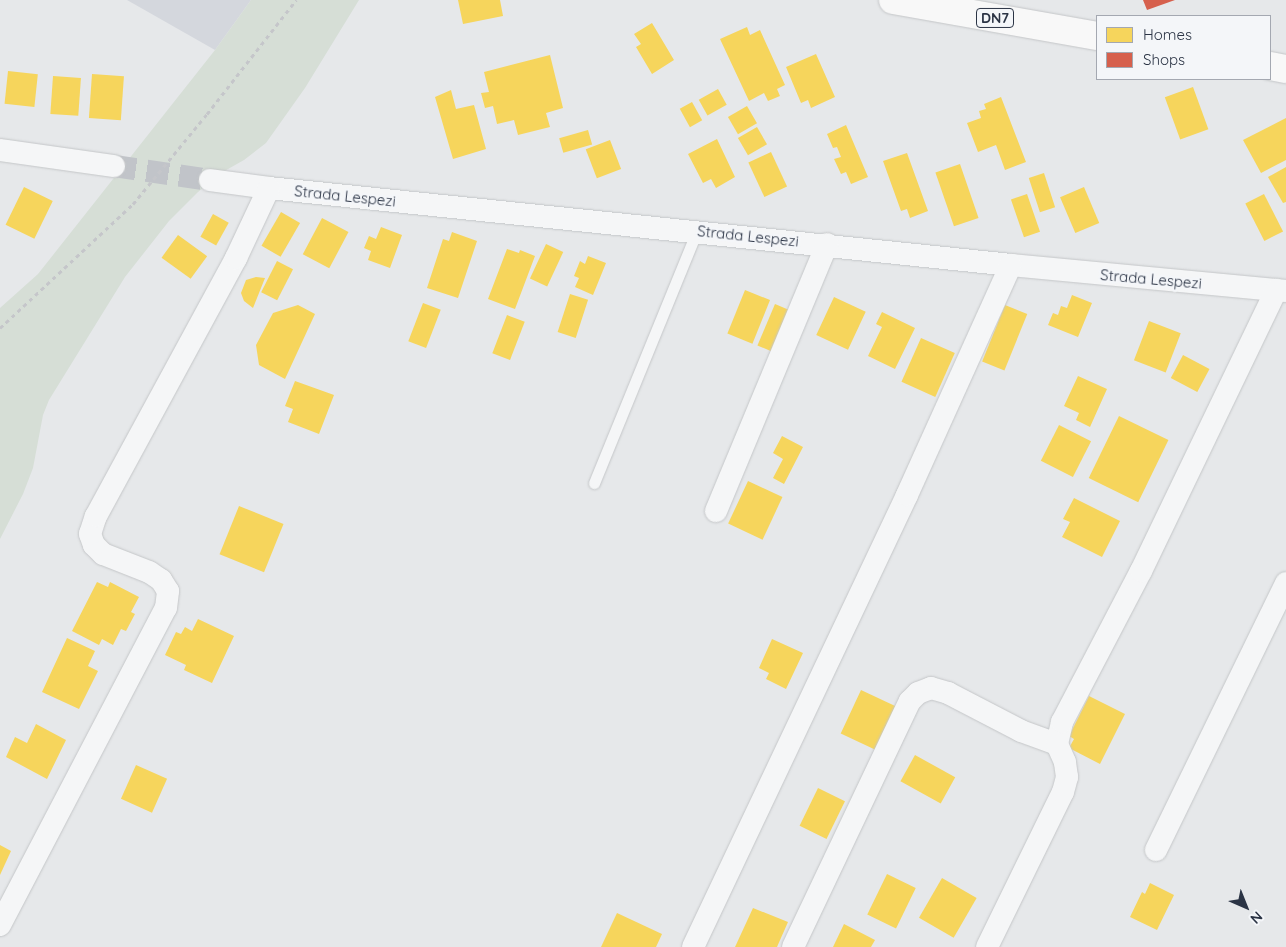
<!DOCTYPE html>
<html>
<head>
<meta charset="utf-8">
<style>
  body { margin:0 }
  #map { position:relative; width:1286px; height:947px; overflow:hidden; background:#e6e8ea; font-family:Quicksand,sans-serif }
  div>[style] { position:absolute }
  .built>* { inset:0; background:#d4d7dd }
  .green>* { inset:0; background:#d6ded6 }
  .homes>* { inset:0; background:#f6d55c; transform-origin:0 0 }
  .shops>* { inset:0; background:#d6604d }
  .street-tunnel>* { height:22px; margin-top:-11px; transform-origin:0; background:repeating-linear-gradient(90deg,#c1c4c9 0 22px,transparent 0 33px) }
  .path>* { height:3px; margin-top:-1.5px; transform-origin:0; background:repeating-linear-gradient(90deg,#c5c6ca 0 4px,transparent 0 8px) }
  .roads { filter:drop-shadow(0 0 1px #c4c6c8) drop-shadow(0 0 1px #c4c6c8) }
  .lane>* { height:11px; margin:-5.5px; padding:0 5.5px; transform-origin:5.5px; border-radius:5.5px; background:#f5f6f7 }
  .street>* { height:22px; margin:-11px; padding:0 11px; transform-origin:11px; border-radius:11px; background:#f5f6f7 }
  .highway>* { height:28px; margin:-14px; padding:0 14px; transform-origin:14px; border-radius:14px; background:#f8f8f8 }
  span { translate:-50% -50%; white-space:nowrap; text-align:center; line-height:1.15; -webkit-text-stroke:5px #f4f6f9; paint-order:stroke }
  .shield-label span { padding:1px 4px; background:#f4f6f9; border:1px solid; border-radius:4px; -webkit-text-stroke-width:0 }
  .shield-label { font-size:14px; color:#2b3445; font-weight:700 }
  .street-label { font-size:15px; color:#2b3445 }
  .legend { position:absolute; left:1096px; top:15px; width:175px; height:65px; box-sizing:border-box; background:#f4f6f9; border:1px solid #a4a8b1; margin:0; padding:6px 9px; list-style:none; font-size:15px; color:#2b3445 }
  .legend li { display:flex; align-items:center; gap:10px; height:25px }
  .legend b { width:25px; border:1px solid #a4a8b1 }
  .north { position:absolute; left:1221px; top:882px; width:50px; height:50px; -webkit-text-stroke:4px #f4f6f9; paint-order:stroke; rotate:136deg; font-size:14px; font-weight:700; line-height:20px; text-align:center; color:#2b3445 }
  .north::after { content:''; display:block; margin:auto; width:18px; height:22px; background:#2b3445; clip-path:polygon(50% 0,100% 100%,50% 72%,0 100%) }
</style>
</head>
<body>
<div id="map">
  <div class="built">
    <div style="clip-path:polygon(127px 0,251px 0,215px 50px)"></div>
  </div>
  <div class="green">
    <div style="clip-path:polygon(251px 0,359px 0,305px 88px,266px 143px,244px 160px,221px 173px,198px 192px,169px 221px,125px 277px,49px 400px,43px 415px,33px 468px,23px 494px,0 539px,0 308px,38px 274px,215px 50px)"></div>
  </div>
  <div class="homes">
    <div style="clip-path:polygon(458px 0,500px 0,503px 16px,463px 24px)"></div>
    <div style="clip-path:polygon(652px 23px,674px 60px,652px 74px,636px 47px,641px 44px,634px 34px)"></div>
    <div style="clip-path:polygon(747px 27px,750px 35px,760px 30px,785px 85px,777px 89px,780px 96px,768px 101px,764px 93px,749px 101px,720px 39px)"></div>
    <div style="clip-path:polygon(816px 54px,835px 97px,811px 108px,808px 100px,801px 103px,786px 67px)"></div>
    <div style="clip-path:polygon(550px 55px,563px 108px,546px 113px,550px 127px,518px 135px,514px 120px,497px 124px,493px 106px,485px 108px,481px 93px,489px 92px,484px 72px)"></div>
    <div style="left:8px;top:71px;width:30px;height:33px;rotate:6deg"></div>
    <div style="left:92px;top:74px;width:32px;height:44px;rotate:4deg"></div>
    <div style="left:53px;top:76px;width:28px;height:38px;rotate:4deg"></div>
    <div style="left:1193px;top:87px;width:45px;height:30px;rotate:70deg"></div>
    <div style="left:718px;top:89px;width:18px;height:22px;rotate:61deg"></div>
    <div style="clip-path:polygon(451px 90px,456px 109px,474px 105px,486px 149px,453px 159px,435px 97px)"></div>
    <div style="clip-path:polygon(1001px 97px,1026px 162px,1005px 170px,996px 145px,978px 152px,967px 123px,981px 118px,979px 111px,986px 109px,984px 104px)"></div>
    <div style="left:692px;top:102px;width:21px;height:14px;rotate:61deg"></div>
    <div style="left:747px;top:106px;width:20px;height:22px;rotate:60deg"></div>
    <div style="clip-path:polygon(1286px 118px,1286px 160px,1261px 173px,1243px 140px)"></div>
    <div style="clip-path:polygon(846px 125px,868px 177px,851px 184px,846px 172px,841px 174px,834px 159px,841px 157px,837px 147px,833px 148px,827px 134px)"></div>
    <div style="left:757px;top:127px;width:20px;height:22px;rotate:60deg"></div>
    <div style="left:588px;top:130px;width:15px;height:30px;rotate:74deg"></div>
    <div style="clip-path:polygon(717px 139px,735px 177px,716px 188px,711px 179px,703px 183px,688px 154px)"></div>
    <div style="left:610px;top:140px;width:31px;height:26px;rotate:69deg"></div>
    <div style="left:771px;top:152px;width:38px;height:25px;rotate:65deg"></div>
    <div style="clip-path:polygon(907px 153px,928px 211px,910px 218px,907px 209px,901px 211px,883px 161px)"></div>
    <div style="left:960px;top:164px;width:57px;height:26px;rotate:71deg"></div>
    <div style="clip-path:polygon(1286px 167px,1286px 202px,1283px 203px,1268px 177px)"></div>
    <div style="left:1044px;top:173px;width:36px;height:16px;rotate:72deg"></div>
    <div style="left:24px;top:187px;width:32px;height:42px;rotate:26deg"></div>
    <div style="left:1084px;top:187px;width:39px;height:26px;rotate:67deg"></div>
    <div style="left:1027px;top:194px;width:40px;height:17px;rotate:71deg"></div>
    <div style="left:1264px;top:194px;width:42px;height:21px;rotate:63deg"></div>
    <div style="left:281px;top:212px;width:22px;height:39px;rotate:30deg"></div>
    <div style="left:213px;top:214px;width:18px;height:26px;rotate:29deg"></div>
    <div style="left:322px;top:218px;width:30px;height:41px;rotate:28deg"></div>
    <div style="clip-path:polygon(381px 227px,402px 235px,390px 268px,368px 260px,371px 251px,364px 248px,369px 236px,376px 239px)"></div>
    <div style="clip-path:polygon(452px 232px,477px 241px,458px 298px,427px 288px,443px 239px,449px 241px)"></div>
    <div style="left:178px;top:235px;width:36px;height:28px;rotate:36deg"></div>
    <div style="left:546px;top:244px;width:19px;height:38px;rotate:25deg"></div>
    <div style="clip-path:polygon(507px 249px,519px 253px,520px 250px,535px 256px,515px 309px,488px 299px)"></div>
    <div style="clip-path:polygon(588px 256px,606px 263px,593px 295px,575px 287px,579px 278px,574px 276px,580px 261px,585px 264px)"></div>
    <div style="left:277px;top:261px;width:18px;height:35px;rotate:27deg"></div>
    <div style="clip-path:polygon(256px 277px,265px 278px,253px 308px,244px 301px,241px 293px,246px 280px)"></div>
    <div style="left:745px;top:290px;width:27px;height:47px;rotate:22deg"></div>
    <div style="left:570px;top:294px;width:19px;height:40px;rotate:18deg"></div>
    <div style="clip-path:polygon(1072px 295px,1092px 303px,1078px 337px,1048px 325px,1053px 313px,1058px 315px,1061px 306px,1067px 308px)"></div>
    <div style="left:834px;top:297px;width:35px;height:42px;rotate:25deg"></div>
    <div style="left:423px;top:303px;width:19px;height:41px;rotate:21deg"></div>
    <div style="left:775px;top:304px;width:23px;height:45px;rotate:23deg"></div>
    <div style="clip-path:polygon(298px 305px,315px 314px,285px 379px,259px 365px,256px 345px,273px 313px)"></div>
    <div style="left:1005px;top:305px;width:24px;height:61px;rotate:22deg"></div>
    <div style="clip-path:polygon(882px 312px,915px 328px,895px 369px,868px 356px,882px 327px,876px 324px)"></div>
    <div style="left:507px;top:315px;width:19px;height:41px;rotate:21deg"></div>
    <div style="left:1149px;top:321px;width:34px;height:42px;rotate:21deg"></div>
    <div style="left:921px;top:338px;width:37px;height:48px;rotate:24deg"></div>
    <div style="left:1183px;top:355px;width:30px;height:26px;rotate:28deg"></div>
    <div style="clip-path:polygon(1078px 376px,1107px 389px,1090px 427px,1076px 420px,1079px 413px,1064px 406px)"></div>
    <div style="clip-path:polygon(295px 381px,334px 395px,319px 434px,288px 422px,293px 409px,285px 406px)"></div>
    <div style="left:1119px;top:416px;width:55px;height:69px;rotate:26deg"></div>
    <div style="left:1059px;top:425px;width:36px;height:40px;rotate:27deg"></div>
    <div style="clip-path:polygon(782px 436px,803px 447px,784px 484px,773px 478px,783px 459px,773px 453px)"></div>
    <div style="left:748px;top:481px;width:38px;height:47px;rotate:25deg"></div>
    <div style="clip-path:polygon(1074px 498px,1120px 521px,1102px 557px,1062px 537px,1070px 522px,1063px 519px)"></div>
    <div style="left:239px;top:506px;width:48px;height:52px;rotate:22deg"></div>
    <div style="clip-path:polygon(97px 582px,108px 587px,110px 582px,139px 597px,131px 612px,135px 614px,126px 631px,121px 629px,113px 645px,102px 639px,99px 645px,72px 631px)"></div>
    <div style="clip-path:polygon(198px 619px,234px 636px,212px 683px,184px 670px,186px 665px,165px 655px,176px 632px,181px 634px,185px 627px,192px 631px)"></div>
    <div style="clip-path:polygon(67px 638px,95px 651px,88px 666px,98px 671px,79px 709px,42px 692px)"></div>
    <div style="clip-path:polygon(772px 639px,803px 653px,786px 689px,766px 679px,769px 673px,759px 668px)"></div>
    <div style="left:861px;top:690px;width:40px;height:48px;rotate:25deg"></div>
    <div style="clip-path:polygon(1089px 696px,1125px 714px,1100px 764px,1069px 748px,1074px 739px,1069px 736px)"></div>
    <div style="clip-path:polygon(36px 724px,66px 740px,47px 779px,6px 757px,15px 737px,27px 743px)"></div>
    <div style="left:915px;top:755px;width:46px;height:30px;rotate:29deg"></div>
    <div style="left:136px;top:765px;width:34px;height:37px;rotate:24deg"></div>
    <div style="left:818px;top:788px;width:30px;height:42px;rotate:26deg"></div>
    <div style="clip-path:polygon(0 845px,11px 851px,0 875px)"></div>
    <div style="left:887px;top:874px;width:32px;height:45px;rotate:26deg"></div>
    <div style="left:942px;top:878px;width:40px;height:46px;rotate:30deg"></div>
    <div style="clip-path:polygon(1150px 883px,1174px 895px,1157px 930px,1130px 917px,1142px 892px,1145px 894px)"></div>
    <div style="clip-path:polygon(753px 908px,788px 922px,777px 947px,735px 947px)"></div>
    <div style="clip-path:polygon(617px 913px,662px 934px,656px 947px,601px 947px)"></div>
    <div style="clip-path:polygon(844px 924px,875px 940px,871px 947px,833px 947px)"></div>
  </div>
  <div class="shops">
    <div style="clip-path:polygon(1143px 0,1175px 0,1147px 10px)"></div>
  </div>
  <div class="street-tunnel">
    <div style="left:114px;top:166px;width:97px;rotate:8.3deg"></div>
  </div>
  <div class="path">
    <div style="left:0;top:328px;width:182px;rotate:-43deg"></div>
    <div style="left:133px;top:204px;width:117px;rotate:-50.6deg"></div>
    <div style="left:207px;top:114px;width:145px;rotate:-52deg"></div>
  </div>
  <div class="roads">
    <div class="lane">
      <div style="left:594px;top:483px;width:272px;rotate:-67.8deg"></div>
    </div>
    <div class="street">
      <div style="left:0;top:150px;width:115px;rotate:8deg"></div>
      <div style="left:210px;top:180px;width:60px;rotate:7.7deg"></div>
      <div style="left:269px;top:188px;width:746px;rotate:5.92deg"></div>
      <div style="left:1011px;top:265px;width:276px;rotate:5.4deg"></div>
      <div style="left:716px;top:511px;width:289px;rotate:-67.4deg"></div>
      <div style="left:1156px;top:850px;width:297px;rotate:-64deg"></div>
      <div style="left:0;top:925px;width:358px;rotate:-62.4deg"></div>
      <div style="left:166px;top:608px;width:17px;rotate:-83deg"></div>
      <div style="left:168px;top:591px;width:13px;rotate:-122deg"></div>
      <div style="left:161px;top:580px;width:14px;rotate:-146deg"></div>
      <div style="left:149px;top:572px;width:49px;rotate:-158.6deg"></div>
      <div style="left:103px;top:554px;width:13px;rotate:-135deg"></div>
      <div style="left:94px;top:545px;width:12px;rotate:-110deg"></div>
      <div style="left:90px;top:534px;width:19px;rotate:-72deg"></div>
      <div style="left:96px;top:516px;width:294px;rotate:-61.5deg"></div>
      <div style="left:236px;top:258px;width:77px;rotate:-64.8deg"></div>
      <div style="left:693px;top:947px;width:500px;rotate:-64.66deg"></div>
      <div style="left:907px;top:495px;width:252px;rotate:-65.7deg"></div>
      <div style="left:793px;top:947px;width:272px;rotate:-64.6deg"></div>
      <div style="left:910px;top:701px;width:11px;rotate:-45deg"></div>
      <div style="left:918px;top:693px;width:14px;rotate:-21deg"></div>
      <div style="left:931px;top:688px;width:18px;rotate:16deg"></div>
      <div style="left:948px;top:693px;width:82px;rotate:27.5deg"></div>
      <div style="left:1021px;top:731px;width:38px;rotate:20deg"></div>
      <div style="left:987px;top:947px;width:173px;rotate:-63.9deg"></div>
      <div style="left:1063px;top:792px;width:16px;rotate:-75deg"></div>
      <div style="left:1067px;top:777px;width:15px;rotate:-98deg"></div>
      <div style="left:1065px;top:762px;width:20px;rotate:-114deg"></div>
      <div style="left:1057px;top:744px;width:23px;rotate:-77deg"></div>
      <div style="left:1062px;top:722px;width:170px;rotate:-62.4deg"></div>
      <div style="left:1141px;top:571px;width:312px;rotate:-64.3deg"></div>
    </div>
    <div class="highway">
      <div style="left:893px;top:0;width:207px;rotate:10deg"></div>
      <div style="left:1270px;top:66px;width:16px;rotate:11deg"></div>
    </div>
  </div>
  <div class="shield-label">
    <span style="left:995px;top:18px">DN7</span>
  </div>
  <div class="street-label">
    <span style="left:345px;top:196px;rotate:6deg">Strada Lespezi</span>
    <span style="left:748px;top:236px;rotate:6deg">Strada Lespezi</span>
    <span style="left:1151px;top:279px;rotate:5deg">Strada Lespezi</span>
  </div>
  <ul class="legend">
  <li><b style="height:14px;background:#f6d55c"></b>Homes</li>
  <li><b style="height:14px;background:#d6604d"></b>Shops</li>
  </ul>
  <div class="north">N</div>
</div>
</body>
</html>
